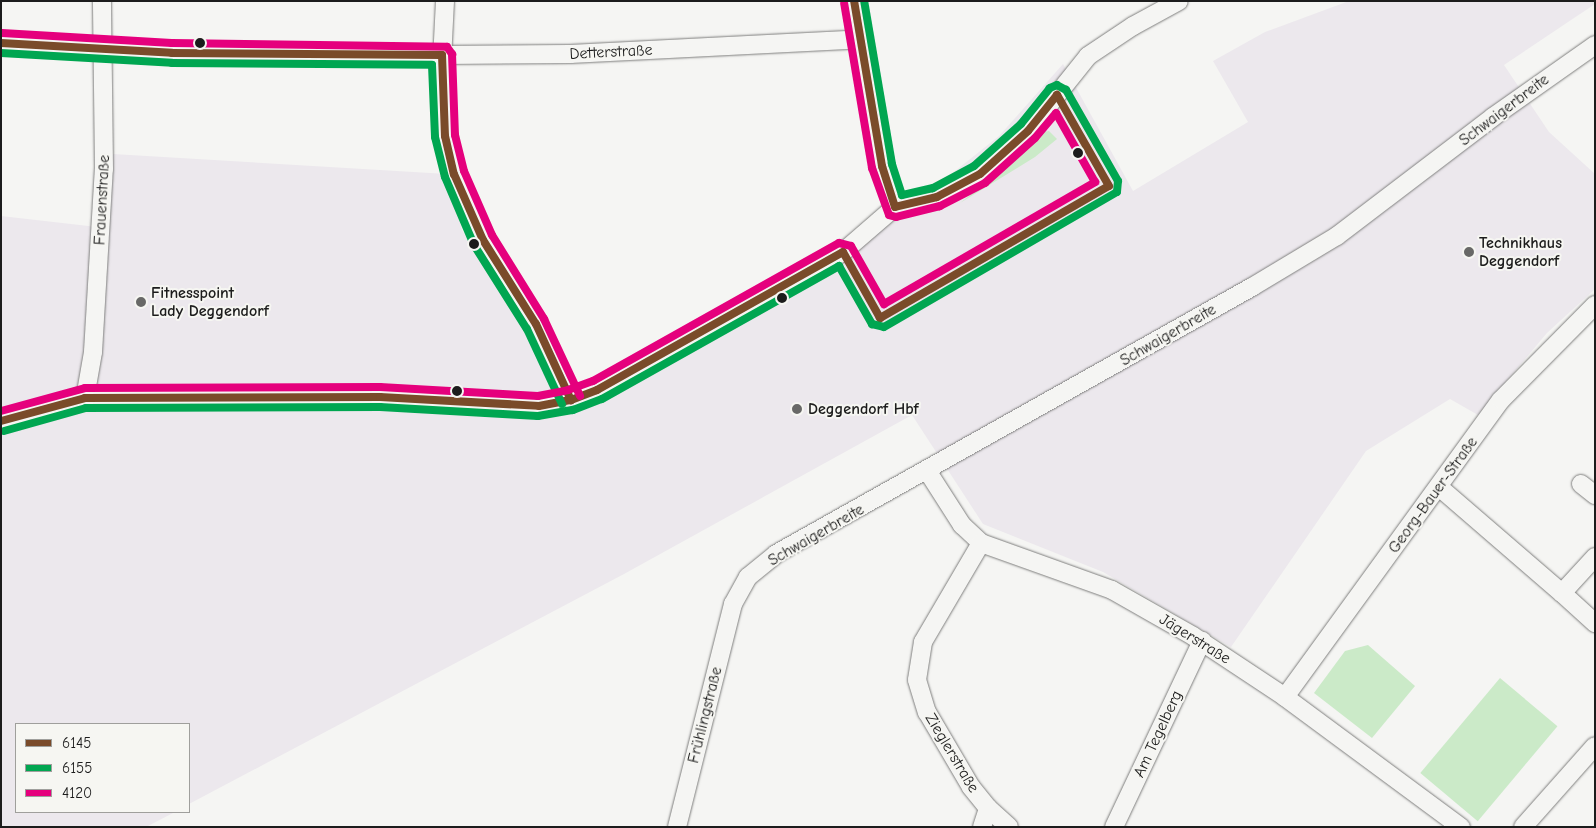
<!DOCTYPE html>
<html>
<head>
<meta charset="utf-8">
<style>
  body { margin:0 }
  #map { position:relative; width:1596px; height:828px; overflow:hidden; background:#f5f5f3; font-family:"Comic Neue",sans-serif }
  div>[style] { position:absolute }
  .built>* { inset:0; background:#ece8ed }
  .green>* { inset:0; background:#cbeac8; transform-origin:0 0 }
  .roads { filter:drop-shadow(0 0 1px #7e7e7d) drop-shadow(0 0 1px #7e7e7d) }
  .street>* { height:18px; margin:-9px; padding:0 9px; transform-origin:9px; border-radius:9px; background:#f5f5f3 }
  .bus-1>* { height:8px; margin:-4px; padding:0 4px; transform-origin:4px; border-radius:4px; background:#7a4b2a }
  .bus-2>* { height:8px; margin:-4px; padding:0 4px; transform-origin:4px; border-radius:4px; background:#00a651 }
  .bus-3>* { height:8px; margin:-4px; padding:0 4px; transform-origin:4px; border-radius:4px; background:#e5007d }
  .dots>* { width:14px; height:14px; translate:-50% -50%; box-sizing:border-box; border:2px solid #f6f6f2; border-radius:50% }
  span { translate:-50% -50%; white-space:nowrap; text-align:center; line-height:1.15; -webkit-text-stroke:4px #f6f6f2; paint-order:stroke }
  .street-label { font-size:16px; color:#1c1c1c }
  .poi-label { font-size:16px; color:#1c1c1c; font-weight:700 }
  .left { translate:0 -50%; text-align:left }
  .frame { position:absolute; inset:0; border:2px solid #1c1c1c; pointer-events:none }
  .legend { position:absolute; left:15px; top:723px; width:175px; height:90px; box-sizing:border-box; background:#f6f6f2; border:1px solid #9f9f9c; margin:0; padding:6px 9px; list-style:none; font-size:15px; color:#1c1c1c }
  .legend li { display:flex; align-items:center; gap:10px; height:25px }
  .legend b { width:25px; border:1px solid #9f9f9c }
</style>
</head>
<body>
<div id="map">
  <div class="built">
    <div style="clip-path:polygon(1349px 1px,1595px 1px,1595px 4px,1504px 65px,1549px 132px,1595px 174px,1595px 289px,1547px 333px,1478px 415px,1450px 399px,1366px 451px,1231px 647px,1103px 572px,983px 524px,912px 415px,624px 574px,189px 804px,189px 724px,16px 724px,16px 812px,175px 812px,146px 827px,1px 827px,1px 216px,106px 228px,113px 154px,447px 174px,462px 230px,566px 398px,940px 183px,999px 136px,1063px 64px,1133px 191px,1248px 122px,1213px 61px,1265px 32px)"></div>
  </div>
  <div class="green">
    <div style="clip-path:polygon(1049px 131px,1057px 139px,1035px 157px,960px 203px,1000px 172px,1037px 133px)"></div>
    <div style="clip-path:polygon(1368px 645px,1415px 686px,1372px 738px,1314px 693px,1345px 651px)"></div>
    <div style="left:1500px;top:678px;width:75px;height:124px;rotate:40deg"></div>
  </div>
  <div class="roads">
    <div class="street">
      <div style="left:445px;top:1px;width:78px;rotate:92.9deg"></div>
      <div style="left:441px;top:79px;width:57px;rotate:86deg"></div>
      <div style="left:445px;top:136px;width:39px;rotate:77deg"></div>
      <div style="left:454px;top:174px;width:72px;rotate:66.3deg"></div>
      <div style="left:483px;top:240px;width:99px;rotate:57.8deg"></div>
      <div style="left:536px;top:324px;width:84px;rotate:65.3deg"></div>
      <div style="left:854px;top:1px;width:167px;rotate:80.4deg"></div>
      <div style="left:882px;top:166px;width:43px;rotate:72.4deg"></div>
      <div style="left:1px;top:43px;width:171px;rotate:3.3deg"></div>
      <div style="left:172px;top:53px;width:270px;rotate:0.4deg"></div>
      <div style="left:442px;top:55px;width:128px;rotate:-0.4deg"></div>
      <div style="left:570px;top:54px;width:292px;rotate:-2.9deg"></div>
      <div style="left:85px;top:398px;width:47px;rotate:-80.1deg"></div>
      <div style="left:93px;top:352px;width:183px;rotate:-86.6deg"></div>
      <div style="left:104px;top:169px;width:168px;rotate:-90.7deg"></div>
      <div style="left:1px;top:421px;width:87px;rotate:-15.3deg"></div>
      <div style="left:85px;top:398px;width:295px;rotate:-0.2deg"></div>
      <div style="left:380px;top:397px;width:159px;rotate:3.2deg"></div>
      <div style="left:539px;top:406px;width:33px;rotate:-11deg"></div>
      <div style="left:571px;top:400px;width:28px;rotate:-21deg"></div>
      <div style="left:597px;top:390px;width:282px;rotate:-29.3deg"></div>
      <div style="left:843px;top:252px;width:69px;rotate:-40.9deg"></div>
      <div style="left:895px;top:207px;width:43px;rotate:-13.4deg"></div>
      <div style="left:937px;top:197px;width:49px;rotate:-28.1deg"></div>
      <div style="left:980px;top:174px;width:64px;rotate:-41.9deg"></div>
      <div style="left:1028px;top:131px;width:96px;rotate:-51.3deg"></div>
      <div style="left:1088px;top:56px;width:54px;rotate:-33.7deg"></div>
      <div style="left:1133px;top:26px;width:52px;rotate:-28.5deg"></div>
      <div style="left:928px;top:472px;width:63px;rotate:57.3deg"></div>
      <div style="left:962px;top:525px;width:26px;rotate:43deg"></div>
      <div style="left:981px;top:543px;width:139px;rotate:19.7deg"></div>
      <div style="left:1112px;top:590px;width:93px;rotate:29.6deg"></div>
      <div style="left:1193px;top:636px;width:110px;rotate:33.5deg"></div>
      <div style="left:1285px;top:697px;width:219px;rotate:36.5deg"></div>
      <div style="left:1581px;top:484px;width:18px;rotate:38deg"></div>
      <div style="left:1439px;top:487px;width:162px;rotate:40.8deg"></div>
      <div style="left:981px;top:543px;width:115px;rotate:120.4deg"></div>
      <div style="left:923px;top:642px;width:38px;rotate:99deg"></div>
      <div style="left:917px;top:680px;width:34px;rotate:73deg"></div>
      <div style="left:927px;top:712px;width:87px;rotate:59.6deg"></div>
      <div style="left:971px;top:787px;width:27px;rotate:51deg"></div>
      <div style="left:988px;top:808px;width:28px;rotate:42deg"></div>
      <div style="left:1595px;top:557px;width:49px;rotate:132.5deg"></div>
      <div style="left:1562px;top:593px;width:45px;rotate:42.3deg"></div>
      <div style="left:1285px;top:697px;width:367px;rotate:-54deg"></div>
      <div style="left:1501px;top:400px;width:134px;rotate:-45.3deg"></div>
      <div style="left:677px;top:827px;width:230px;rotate:-75.9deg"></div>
      <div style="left:733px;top:604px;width:31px;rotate:-61deg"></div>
      <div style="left:748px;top:577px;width:36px;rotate:-39deg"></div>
      <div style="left:776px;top:554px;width:546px;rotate:-29.29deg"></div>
      <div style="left:1252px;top:287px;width:99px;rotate:-31deg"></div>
      <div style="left:1337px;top:236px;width:196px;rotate:-37.3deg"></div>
      <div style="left:1493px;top:117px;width:125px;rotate:-35.2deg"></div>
      <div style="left:982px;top:827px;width:20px;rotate:-72deg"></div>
      <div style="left:1114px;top:827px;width:206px;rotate:-64.7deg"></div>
      <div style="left:1523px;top:827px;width:108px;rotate:-48.4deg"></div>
    </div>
  </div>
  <div class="bus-1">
    <div style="left:1px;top:43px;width:171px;rotate:3.3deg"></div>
    <div style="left:172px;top:53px;width:270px;rotate:0.4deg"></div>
    <div style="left:442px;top:55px;width:81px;rotate:87.9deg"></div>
    <div style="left:445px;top:136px;width:39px;rotate:77deg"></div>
    <div style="left:454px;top:174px;width:72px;rotate:66.3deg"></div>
    <div style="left:483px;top:240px;width:99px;rotate:57.8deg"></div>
    <div style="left:536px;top:324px;width:84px;rotate:65.3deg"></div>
    <div style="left:1px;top:421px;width:87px;rotate:-15.3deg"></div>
    <div style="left:85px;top:398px;width:295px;rotate:-0.2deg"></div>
    <div style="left:380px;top:397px;width:159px;rotate:3.2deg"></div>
    <div style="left:539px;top:406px;width:33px;rotate:-11deg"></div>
    <div style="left:571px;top:400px;width:28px;rotate:-21deg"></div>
    <div style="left:597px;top:390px;width:282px;rotate:-29.3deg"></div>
    <div style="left:843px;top:252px;width:76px;rotate:60.7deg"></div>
    <div style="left:880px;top:318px;width:264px;rotate:-30deg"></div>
    <div style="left:1109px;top:186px;width:105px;rotate:-119.7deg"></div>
    <div style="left:1057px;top:95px;width:46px;rotate:128.9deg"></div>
    <div style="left:1028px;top:131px;width:64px;rotate:138.1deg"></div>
    <div style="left:980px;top:174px;width:49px;rotate:151.9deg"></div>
    <div style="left:937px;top:197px;width:43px;rotate:166.6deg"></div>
    <div style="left:895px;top:207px;width:43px;rotate:-107.6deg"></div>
    <div style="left:882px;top:166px;width:167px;rotate:-99.6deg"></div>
  </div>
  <div class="bus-2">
    <div style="left:1px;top:53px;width:171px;rotate:3.3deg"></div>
    <div style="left:172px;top:63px;width:260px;rotate:0.4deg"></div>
    <div style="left:432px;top:65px;width:72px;rotate:87.6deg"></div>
    <div style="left:435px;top:137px;width:41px;rotate:76deg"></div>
    <div style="left:445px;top:177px;width:74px;rotate:66.9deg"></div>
    <div style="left:474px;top:245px;width:99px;rotate:57.8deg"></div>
    <div style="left:527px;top:329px;width:83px;rotate:65deg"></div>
    <div style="left:4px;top:431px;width:85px;rotate:-15.7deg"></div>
    <div style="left:86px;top:408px;width:294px;rotate:-0.2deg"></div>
    <div style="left:380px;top:407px;width:158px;rotate:3.3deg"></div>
    <div style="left:538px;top:416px;width:36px;rotate:-10deg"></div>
    <div style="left:573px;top:410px;width:31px;rotate:-21deg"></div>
    <div style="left:602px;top:399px;width:272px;rotate:-29.3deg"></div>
    <div style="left:839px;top:266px;width:67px;rotate:60.4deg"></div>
    <div style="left:872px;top:324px;width:12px;rotate:14deg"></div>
    <div style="left:884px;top:327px;width:269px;rotate:-30.1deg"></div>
    <div style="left:1117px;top:192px;width:11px;rotate:-85deg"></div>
    <div style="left:1118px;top:181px;width:105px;rotate:-119.7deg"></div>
    <div style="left:1066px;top:90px;width:10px;rotate:-151deg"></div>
    <div style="left:1057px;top:85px;width:8px;rotate:157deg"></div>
    <div style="left:1050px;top:88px;width:46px;rotate:128.9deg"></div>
    <div style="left:1021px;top:124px;width:63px;rotate:138.2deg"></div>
    <div style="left:974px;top:166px;width:47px;rotate:151.8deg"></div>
    <div style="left:933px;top:188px;width:32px;rotate:167deg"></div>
    <div style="left:902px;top:195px;width:33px;rotate:-108deg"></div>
    <div style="left:892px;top:164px;width:165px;rotate:-99.7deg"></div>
  </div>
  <div class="bus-3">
    <div style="left:2px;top:33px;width:170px;rotate:3.4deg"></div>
    <div style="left:172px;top:43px;width:275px;rotate:0.8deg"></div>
    <div style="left:447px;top:47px;width:9px;rotate:54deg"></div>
    <div style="left:452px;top:54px;width:81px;rotate:87.9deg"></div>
    <div style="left:455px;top:135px;width:37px;rotate:76deg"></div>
    <div style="left:464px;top:171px;width:70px;rotate:66.4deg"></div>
    <div style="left:492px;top:235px;width:99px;rotate:58.2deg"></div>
    <div style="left:544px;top:319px;width:85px;rotate:64.9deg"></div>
    <div style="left:1px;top:411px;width:87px;rotate:-15.3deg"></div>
    <div style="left:85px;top:388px;width:295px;rotate:-0.2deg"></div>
    <div style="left:380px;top:387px;width:158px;rotate:3.3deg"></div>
    <div style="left:538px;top:396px;width:31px;rotate:-11deg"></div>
    <div style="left:568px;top:390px;width:27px;rotate:-20deg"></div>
    <div style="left:593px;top:381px;width:282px;rotate:-29.3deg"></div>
    <div style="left:839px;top:243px;width:12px;rotate:14deg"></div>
    <div style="left:851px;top:246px;width:67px;rotate:60.4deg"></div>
    <div style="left:884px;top:304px;width:244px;rotate:-30deg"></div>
    <div style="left:1095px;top:182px;width:79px;rotate:-119.5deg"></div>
    <div style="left:1056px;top:113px;width:33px;rotate:130deg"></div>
    <div style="left:1035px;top:138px;width:67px;rotate:138deg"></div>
    <div style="left:985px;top:183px;width:51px;rotate:152.9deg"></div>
    <div style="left:940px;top:206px;width:45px;rotate:166deg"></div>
    <div style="left:896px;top:217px;width:7px;rotate:-164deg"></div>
    <div style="left:889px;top:215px;width:50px;rotate:-109.9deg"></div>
    <div style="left:872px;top:168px;width:167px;rotate:-99.6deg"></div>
  </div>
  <div class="dots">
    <div style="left:200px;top:43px;background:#1c1c1c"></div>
    <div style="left:1078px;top:153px;background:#1c1c1c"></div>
    <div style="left:474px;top:244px;background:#1c1c1c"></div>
    <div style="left:1469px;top:252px;background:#686867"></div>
    <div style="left:782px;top:298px;background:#1c1c1c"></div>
    <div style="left:141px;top:302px;background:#686867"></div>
    <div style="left:457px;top:391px;background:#1c1c1c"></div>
    <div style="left:797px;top:409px;background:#686867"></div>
  </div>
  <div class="street-label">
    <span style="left:611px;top:52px;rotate:-3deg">Detterstraße</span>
    <span style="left:1504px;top:110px;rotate:-37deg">Schwaigerbreite</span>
    <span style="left:102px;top:200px;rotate:-87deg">Frauenstraße</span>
    <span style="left:1168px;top:335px;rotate:-30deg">Schwaigerbreite</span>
    <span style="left:1433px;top:495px;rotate:-54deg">Georg-Bauer-Straße</span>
    <span style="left:816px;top:535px;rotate:-30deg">Schwaigerbreite</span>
    <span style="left:1195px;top:639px;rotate:32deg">Jägerstraße</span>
    <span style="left:705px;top:715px;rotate:-76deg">Frühlingstraße</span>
    <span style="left:1158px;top:734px;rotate:-65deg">Am Tegelberg</span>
    <span style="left:952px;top:753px;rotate:59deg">Zieglerstraße</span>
  </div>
  <div class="poi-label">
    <span class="left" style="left:1479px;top:252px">Technikhaus<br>Deggendorf</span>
    <span class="left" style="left:151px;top:302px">Fitnesspoint<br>Lady Deggendorf</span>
    <span class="left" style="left:808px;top:409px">Deggendorf Hbf</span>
  </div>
  <div class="frame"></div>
  <ul class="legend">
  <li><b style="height:6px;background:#7a4b2a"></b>6145</li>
  <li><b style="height:6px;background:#00a651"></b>6155</li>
  <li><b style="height:6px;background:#e5007d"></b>4120</li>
  </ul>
</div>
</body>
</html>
